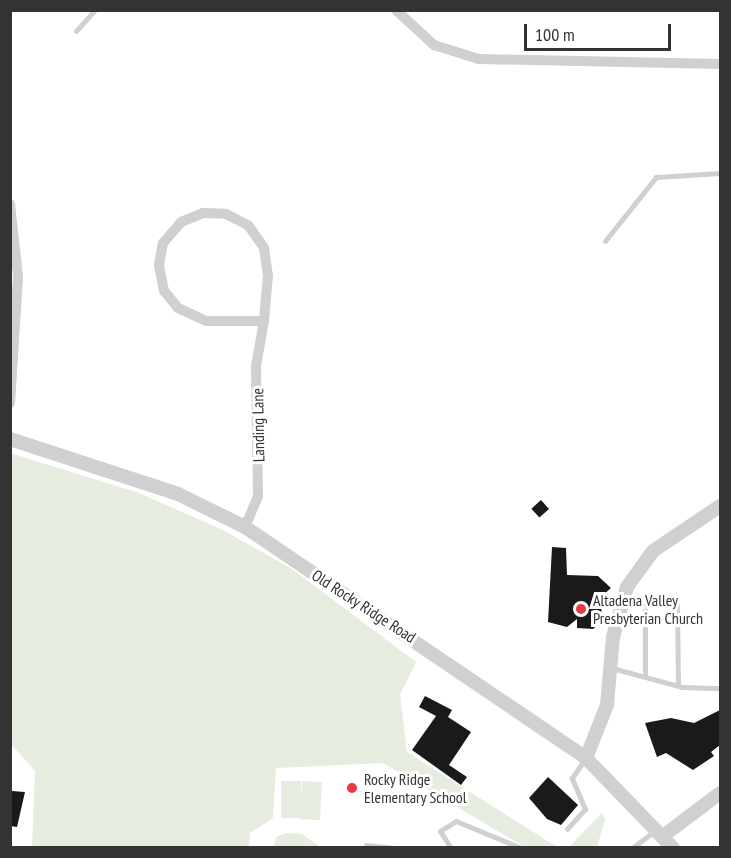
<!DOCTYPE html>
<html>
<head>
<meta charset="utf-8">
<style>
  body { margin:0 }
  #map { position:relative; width:731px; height:858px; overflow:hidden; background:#fff; font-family:"PT Sans Narrow",sans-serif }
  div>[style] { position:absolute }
  .green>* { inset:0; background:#e6ecdf; transform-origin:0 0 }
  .building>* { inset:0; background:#1a1a1a; transform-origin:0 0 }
  .service>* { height:5px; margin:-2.5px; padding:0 2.5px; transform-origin:2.5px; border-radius:2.5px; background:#d0d0d0 }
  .minor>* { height:10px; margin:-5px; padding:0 5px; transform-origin:5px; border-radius:5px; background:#d0d0d0 }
  .tertiary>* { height:14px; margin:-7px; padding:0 7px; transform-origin:7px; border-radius:7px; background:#d0d0d0 }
  .dots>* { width:16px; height:16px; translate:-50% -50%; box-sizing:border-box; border:3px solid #fff; border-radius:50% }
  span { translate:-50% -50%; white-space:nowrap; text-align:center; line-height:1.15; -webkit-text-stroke:6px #fff; paint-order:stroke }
  .street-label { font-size:16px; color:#333 }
  .poi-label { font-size:16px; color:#333 }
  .left { translate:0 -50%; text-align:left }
  .frame { position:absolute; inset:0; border:12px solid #333; pointer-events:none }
  .scale { position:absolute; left:524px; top:24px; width:147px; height:27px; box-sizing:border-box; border:3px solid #333; border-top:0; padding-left:8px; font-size:18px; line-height:21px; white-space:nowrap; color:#333; -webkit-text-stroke:4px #fff; paint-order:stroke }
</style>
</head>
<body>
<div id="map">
  <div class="green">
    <div style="clip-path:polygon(10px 453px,139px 493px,223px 530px,292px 569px,416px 662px,400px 695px,407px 752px,557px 847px,525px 847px,383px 763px,276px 768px,273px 818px,250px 833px,249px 847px,32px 847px,35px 771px,11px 744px)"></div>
    <div style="left:281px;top:781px;width:20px;height:37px"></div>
    <div style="left:302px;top:781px;width:20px;height:38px;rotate:3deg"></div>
    <div style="clip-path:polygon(602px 813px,605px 820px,597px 847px,569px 847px)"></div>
    <div style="clip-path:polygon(286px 833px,302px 834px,320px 847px,273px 847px,276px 837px)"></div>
  </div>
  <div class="building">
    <div style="left:541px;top:500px;width:12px;height:13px;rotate:48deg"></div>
    <div style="clip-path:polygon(552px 547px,566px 548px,567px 575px,598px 576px,611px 588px,602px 596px,601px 622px,593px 629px,577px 628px,577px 619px,567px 627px,548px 622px)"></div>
    <div style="clip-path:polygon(425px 696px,452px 710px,448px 717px,471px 732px,449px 765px,467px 777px,461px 785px,412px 750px,436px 716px,419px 707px)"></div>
    <div style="clip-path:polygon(720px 710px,720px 745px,711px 752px,714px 756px,693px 770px,666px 753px,657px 757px,645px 723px,671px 718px,694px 723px)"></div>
    <div style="clip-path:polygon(548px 777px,578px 805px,561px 825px,547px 819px,529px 798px)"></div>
    <div style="clip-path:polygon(12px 791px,25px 792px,17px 827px,10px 826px)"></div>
  </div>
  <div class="service">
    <div style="left:76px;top:31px;width:28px;rotate:-48deg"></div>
    <div style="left:605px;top:241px;width:82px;rotate:-51.4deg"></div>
    <div style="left:656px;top:177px;width:64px;rotate:-3.6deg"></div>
    <div style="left:612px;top:668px;width:73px;rotate:15.2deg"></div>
    <div style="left:682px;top:687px;width:38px;rotate:2deg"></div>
    <div style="left:645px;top:676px;width:72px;rotate:-90deg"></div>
    <div style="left:645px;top:604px;width:32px"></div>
    <div style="left:677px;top:604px;width:81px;rotate:89.3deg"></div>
    <div style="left:567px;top:829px;width:27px;rotate:-48deg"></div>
    <div style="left:585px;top:809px;width:34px;rotate:-113deg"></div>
    <div style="left:572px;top:778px;width:23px;rotate:-56deg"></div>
    <div style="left:366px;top:845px;width:27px;rotate:6deg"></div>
    <div style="left:451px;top:848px;width:20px;rotate:-123deg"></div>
    <div style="left:440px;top:831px;width:19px;rotate:-32deg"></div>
    <div style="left:456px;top:821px;width:70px;rotate:22.6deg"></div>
    <div style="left:632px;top:848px;width:30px;rotate:-37deg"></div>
  </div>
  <div class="minor">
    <div style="left:396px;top:10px;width:52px;rotate:42.6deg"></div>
    <div style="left:434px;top:45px;width:47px;rotate:17.3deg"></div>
    <div style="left:479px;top:59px;width:241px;rotate:1.2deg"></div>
    <div style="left:10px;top:204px;width:73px;rotate:83.7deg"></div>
    <div style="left:18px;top:277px;width:126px;rotate:93.6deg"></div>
    <div style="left:245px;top:527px;width:33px;rotate:-67deg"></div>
    <div style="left:258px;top:497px;width:131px;rotate:-90.9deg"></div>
    <div style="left:256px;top:366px;width:46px;rotate:-79.9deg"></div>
    <div style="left:264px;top:321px;width:58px;rotate:180deg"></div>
    <div style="left:206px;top:321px;width:31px;rotate:-155deg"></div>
    <div style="left:178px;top:308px;width:22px;rotate:-129deg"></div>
    <div style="left:164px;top:291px;width:26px;rotate:-101deg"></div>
    <div style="left:159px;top:265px;width:22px;rotate:-80deg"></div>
    <div style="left:163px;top:243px;width:28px;rotate:-49deg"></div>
    <div style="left:181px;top:222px;width:24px;rotate:-22deg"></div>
    <div style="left:203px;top:213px;width:23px;rotate:2deg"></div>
    <div style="left:226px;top:214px;width:25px;rotate:27deg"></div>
    <div style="left:248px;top:225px;width:28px;rotate:55deg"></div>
    <div style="left:264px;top:248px;width:27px;rotate:82deg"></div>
    <div style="left:268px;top:275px;width:46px;rotate:95deg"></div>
  </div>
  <div class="tertiary">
    <div style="left:10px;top:439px;width:177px;rotate:18.1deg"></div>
    <div style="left:178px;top:494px;width:75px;rotate:26.2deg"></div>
    <div style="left:245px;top:527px;width:412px;rotate:34.1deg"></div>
    <div style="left:586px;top:758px;width:125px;rotate:46deg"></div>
    <div style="left:586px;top:758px;width:57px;rotate:-68.4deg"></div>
    <div style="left:607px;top:705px;width:68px;rotate:-85deg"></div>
    <div style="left:613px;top:637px;width:52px;rotate:-74.4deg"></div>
    <div style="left:627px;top:587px;width:44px;rotate:-54.2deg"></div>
    <div style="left:653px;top:551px;width:81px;rotate:-33.9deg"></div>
    <div style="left:663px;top:836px;width:71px;rotate:-37deg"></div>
  </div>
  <div class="dots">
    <div style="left:581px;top:609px;background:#e63946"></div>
    <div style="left:352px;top:788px;background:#e63946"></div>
  </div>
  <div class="street-label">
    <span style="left:258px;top:425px;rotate:-91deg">Landing Lane</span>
    <span style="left:364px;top:606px;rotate:33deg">Old Rocky Ridge Road</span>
  </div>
  <div class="poi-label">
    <span class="left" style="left:593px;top:609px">Altadena Valley<br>Presbyterian Church</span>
    <span class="left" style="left:364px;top:788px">Rocky Ridge<br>Elementary School</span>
  </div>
  <div class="frame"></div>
  <div class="scale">100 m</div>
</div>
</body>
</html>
